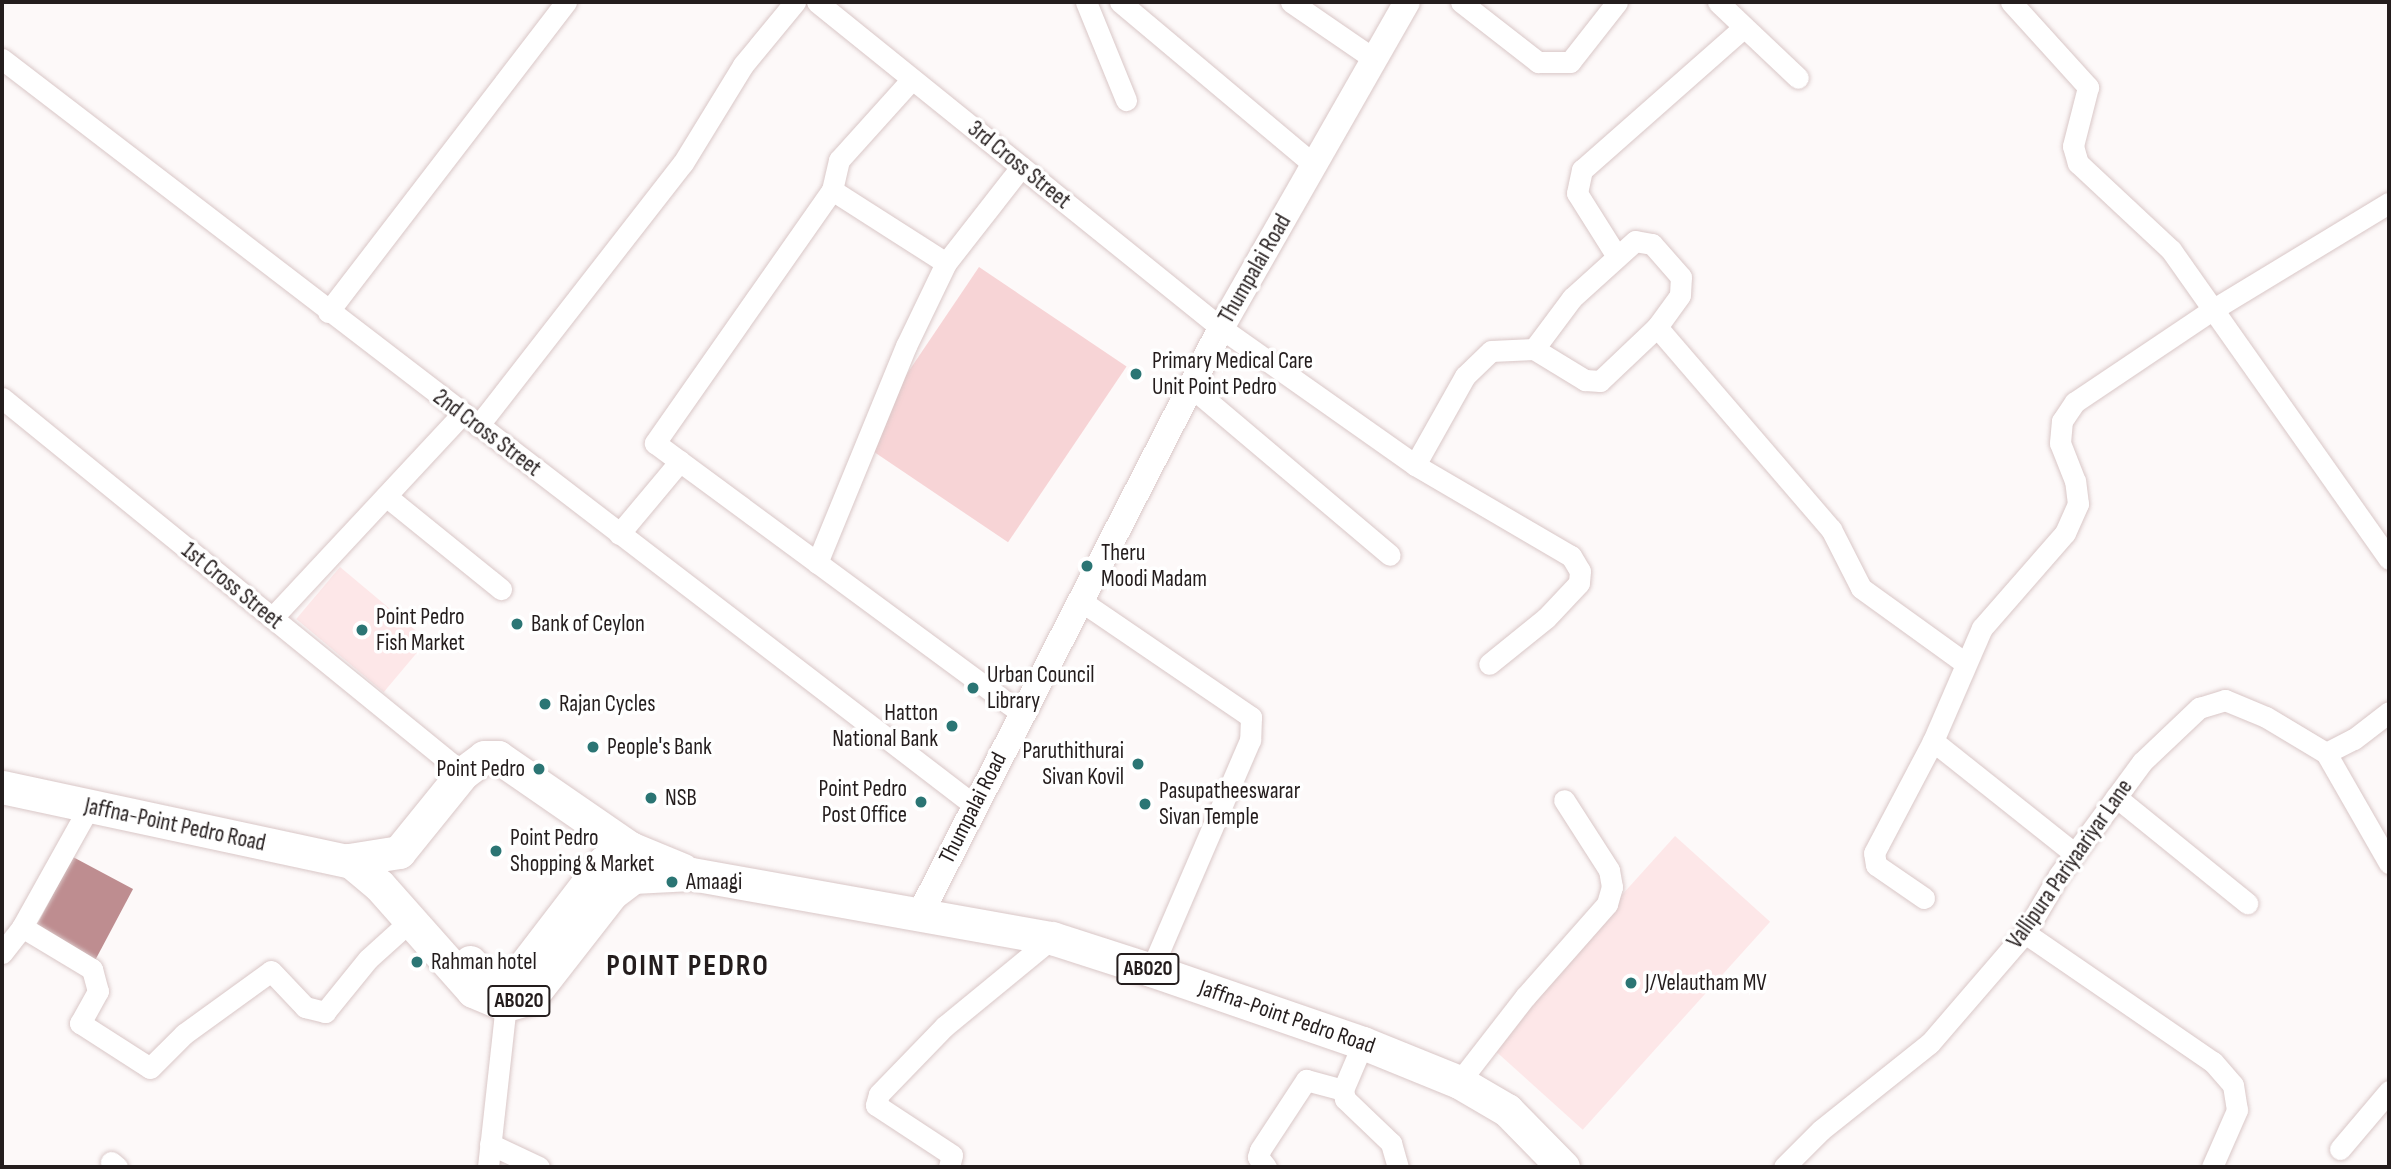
<!DOCTYPE html>
<html>
<head>
<meta charset="utf-8">
<style>
  body { margin:0 }
  #map { position:relative; width:2391px; height:1169px; overflow:hidden; background:#fdf9f9; font-family:"Sofia Sans Condensed",sans-serif }
  div>[style] { position:absolute }
  .built>* { inset:0; background:#fde7e8; transform-origin:0 0 }
  .green>* { inset:0; background:#f7d4d6; transform-origin:0 0 }
  .water>* { inset:0; background:#be8d90; transform-origin:0 0 }
  .roads { filter:drop-shadow(0 0 2px #d9c7c7) drop-shadow(0 0 2px #d9c7c7) }
  .minor>* { height:21px; margin:-10.5px; padding:0 10.5px; transform-origin:10.5px; border-radius:10.5px; background:#fff }
  .tertiary>* { height:26px; margin:-13px; padding:0 13px; transform-origin:13px; border-radius:13px; background:#fff }
  .primary>* { height:33px; margin:-16.5px; padding:0 16.5px; transform-origin:16.5px; border-radius:16.5px; background:#fff }
  .dots>* { width:19px; height:19px; translate:-50% -50%; box-sizing:border-box; border:4px solid #fff; border-radius:50% }
  span { translate:-50% -50%; white-space:nowrap; text-align:center; line-height:1.15; -webkit-text-stroke:7px #fff; paint-order:stroke }
  .shield-label span { padding:2px 5px; background:#fff; border:2px solid; border-radius:5px; -webkit-text-stroke-width:0 }
  .shield-label { font-size:21px; color:#241d1d; font-weight:700 }
  .street-label { font-size:23px; color:#241d1d }
  .poi-label { font-size:23px; color:#241d1d }
  .left { translate:0 -50%; text-align:left }
  .right { translate:-100% -50%; text-align:right }
  .district-label { font-size:30px; color:#241d1d; font-weight:700; letter-spacing:2px }
  .frame { position:absolute; inset:0; border:4px solid #241d1d; pointer-events:none }
</style>
</head>
<body>
<div id="map">
  <div class="built">
    <div style="left:340px;top:567px;width:114px;height:68px;rotate:40deg"></div>
    <div style="left:1675px;top:836px;width:128px;height:280px;rotate:42deg"></div>
  </div>
  <div class="green">
    <div style="left:979px;top:267px;width:178px;height:212px;rotate:34deg"></div>
  </div>
  <div class="water">
    <div style="left:73px;top:857px;width:68px;height:81px;rotate:28deg"></div>
  </div>
  <div class="roads">
    <div class="minor">
      <div style="left:817px;top:2px;width:519px;rotate:38.9deg"></div>
      <div style="left:1221px;top:328px;width:237px;rotate:35.2deg"></div>
      <div style="left:1415px;top:465px;width:181px;rotate:30.3deg"></div>
      <div style="left:1571px;top:556px;width:17px;rotate:59deg"></div>
      <div style="left:1580px;top:571px;width:12px;rotate:95deg"></div>
      <div style="left:1579px;top:583px;width:48px;rotate:133.3deg"></div>
      <div style="left:1546px;top:618px;width:73px;rotate:141.1deg"></div>
      <div style="left:1086px;top:2px;width:106px;rotate:67.8deg"></div>
      <div style="left:1120px;top:2px;width:253px;rotate:40deg"></div>
      <div style="left:1291px;top:2px;width:101px;rotate:34.5deg"></div>
      <div style="left:1461px;top:2px;width:98px;rotate:37.9deg"></div>
      <div style="left:1538px;top:62px;width:32px"></div>
      <div style="left:1570px;top:62px;width:76px;rotate:-51.9deg"></div>
      <div style="left:1718px;top:2px;width:110px;rotate:43.5deg"></div>
      <div style="left:2011px;top:2px;width:115px;rotate:47.8deg"></div>
      <div style="left:2088px;top:87px;width:61px;rotate:104.3deg"></div>
      <div style="left:2073px;top:146px;width:18px;rotate:74deg"></div>
      <div style="left:2078px;top:163px;width:127px;rotate:43.1deg"></div>
      <div style="left:2171px;top:250px;width:378px;rotate:54.8deg"></div>
      <div style="left:2px;top:59px;width:1225px;rotate:37.51deg"></div>
      <div style="left:912px;top:79px;width:109px;rotate:132deg"></div>
      <div style="left:839px;top:160px;width:31px;rotate:103deg"></div>
      <div style="left:832px;top:190px;width:309px;rotate:125deg"></div>
      <div style="left:655px;top:443px;width:456px;rotate:36.4deg"></div>
      <div style="left:832px;top:190px;width:135px;rotate:32.6deg"></div>
      <div style="left:1616px;top:255px;width:73px;rotate:-122.2deg"></div>
      <div style="left:1577px;top:193px;width:24px;rotate:-78deg"></div>
      <div style="left:1582px;top:170px;width:216px;rotate:-41.4deg"></div>
      <div style="left:328px;top:312px;width:391px;rotate:-52.5deg"></div>
      <div style="left:1657px;top:327px;width:267px;rotate:49.3deg"></div>
      <div style="left:1831px;top:529px;width:66px;rotate:63deg"></div>
      <div style="left:1861px;top:588px;width:128px;rotate:35.8deg"></div>
      <div style="left:1191px;top:387px;width:260px;rotate:40.2deg"></div>
      <div style="left:2px;top:398px;width:594px;rotate:39.13deg"></div>
      <div style="left:478px;top:426px;width:333px;rotate:-52.1deg"></div>
      <div style="left:683px;top:163px;width:115px;rotate:-58.5deg"></div>
      <div style="left:743px;top:65px;width:82px;rotate:-50.5deg"></div>
      <div style="left:1415px;top:465px;width:102px;rotate:-60.7deg"></div>
      <div style="left:1465px;top:376px;width:36px;rotate:-44deg"></div>
      <div style="left:1491px;top:351px;width:43px;rotate:-2.7deg"></div>
      <div style="left:1534px;top:349px;width:60px;rotate:31.3deg"></div>
      <div style="left:1585px;top:380px;width:15px;rotate:4deg"></div>
      <div style="left:1600px;top:381px;width:79px;rotate:-43.5deg"></div>
      <div style="left:1657px;top:327px;width:39px;rotate:-54deg"></div>
      <div style="left:1680px;top:295px;width:18px;rotate:-87deg"></div>
      <div style="left:1681px;top:277px;width:44px;rotate:-131.3deg"></div>
      <div style="left:1652px;top:244px;width:17px;rotate:-170deg"></div>
      <div style="left:1635px;top:241px;width:85px;rotate:137.9deg"></div>
      <div style="left:1572px;top:298px;width:64px;rotate:126.7deg"></div>
      <div style="left:386px;top:496px;width:148px;rotate:39deg"></div>
      <div style="left:619px;top:534px;width:95px;rotate:-50.1deg"></div>
      <div style="left:817px;top:563px;width:235px;rotate:-67.7deg"></div>
      <div style="left:906px;top:346px;width:92px;rotate:-64.3deg"></div>
      <div style="left:946px;top:263px;width:122px;rotate:-52deg"></div>
      <div style="left:1081px;top:601px;width:206px;rotate:34.3deg"></div>
      <div style="left:1251px;top:717px;width:23px;rotate:92deg"></div>
      <div style="left:1250px;top:740px;width:250px;rotate:113.3deg"></div>
      <div style="left:272px;top:618px;width:279px;rotate:-47deg"></div>
      <div style="left:1933px;top:741px;width:181px;rotate:38.5deg"></div>
      <div style="left:2326px;top:753px;width:127px;rotate:60.2deg"></div>
      <div style="left:2116px;top:797px;width:169px;rotate:39deg"></div>
      <div style="left:1924px;top:898px;width:58px;rotate:-145.5deg"></div>
      <div style="left:1876px;top:865px;width:12px;rotate:-99deg"></div>
      <div style="left:1874px;top:853px;width:127px;rotate:-62.2deg"></div>
      <div style="left:1933px;top:741px;width:123px;rotate:-66.6deg"></div>
      <div style="left:1982px;top:628px;width:126px;rotate:-48.9deg"></div>
      <div style="left:2065px;top:533px;width:32px;rotate:-66deg"></div>
      <div style="left:2078px;top:504px;width:23px;rotate:-97deg"></div>
      <div style="left:2075px;top:481px;width:41px;rotate:-111.5deg"></div>
      <div style="left:2060px;top:443px;width:22px;rotate:-85deg"></div>
      <div style="left:2062px;top:421px;width:23px;rotate:-56deg"></div>
      <div style="left:2075px;top:402px;width:165px;rotate:-33.9deg"></div>
      <div style="left:2212px;top:310px;width:207px;rotate:-31.2deg"></div>
      <div style="left:22px;top:927px;width:82px;rotate:31deg"></div>
      <div style="left:92px;top:969px;width:23px;rotate:75deg"></div>
      <div style="left:98px;top:991px;width:37px;rotate:119deg"></div>
      <div style="left:80px;top:1023px;width:83px;rotate:32.7deg"></div>
      <div style="left:150px;top:1068px;width:48px;rotate:-45deg"></div>
      <div style="left:184px;top:1034px;width:107px;rotate:-35.9deg"></div>
      <div style="left:271px;top:971px;width:50px;rotate:46.6deg"></div>
      <div style="left:305px;top:1007px;width:21px;rotate:14deg"></div>
      <div style="left:325px;top:1012px;width:68px;rotate:-50.9deg"></div>
      <div style="left:368px;top:959px;width:55px;rotate:-42.1deg"></div>
      <div style="left:2025px;top:933px;width:228px;rotate:34.5deg"></div>
      <div style="left:2213px;top:1062px;width:30px;rotate:49deg"></div>
      <div style="left:2233px;top:1085px;width:25px;rotate:81deg"></div>
      <div style="left:2237px;top:1110px;width:62px;rotate:113.7deg"></div>
      <div style="left:2px;top:953px;width:33px;rotate:-52deg"></div>
      <div style="left:22px;top:927px;width:137px;rotate:-60.8deg"></div>
      <div style="left:1363px;top:1043px;width:51px;rotate:113.1deg"></div>
      <div style="left:1343px;top:1090px;width:9px;rotate:77deg"></div>
      <div style="left:1345px;top:1099px;width:64px;rotate:43.7deg"></div>
      <div style="left:1391px;top:1143px;width:25px;rotate:74deg"></div>
      <div style="left:1459px;top:1082px;width:108px;rotate:-52.2deg"></div>
      <div style="left:1525px;top:997px;width:124px;rotate:-48.6deg"></div>
      <div style="left:1607px;top:904px;width:18px;rotate:-74deg"></div>
      <div style="left:1612px;top:887px;width:17px;rotate:-100deg"></div>
      <div style="left:1609px;top:870px;width:83px;rotate:-122.7deg"></div>
      <div style="left:490px;top:1144px;width:54px;rotate:25.1deg"></div>
      <div style="left:2340px;top:1149px;width:76px;rotate:-49.8deg"></div>
      <div style="left:111px;top:1162px;width:8px;rotate:40deg"></div>
      <div style="left:488px;top:1167px;width:163px;rotate:-83.7deg"></div>
      <div style="left:949px;top:1167px;width:12px;rotate:-76deg"></div>
      <div style="left:952px;top:1155px;width:91px;rotate:-146.7deg"></div>
      <div style="left:876px;top:1105px;width:11px;rotate:-75deg"></div>
      <div style="left:879px;top:1094px;width:95px;rotate:-45.9deg"></div>
      <div style="left:945px;top:1026px;width:139px;rotate:-39.4deg"></div>
      <div style="left:1266px;top:1167px;width:13px;rotate:-129deg"></div>
      <div style="left:1258px;top:1157px;width:7px;rotate:-74deg"></div>
      <div style="left:1260px;top:1150px;width:84px;rotate:-56.7deg"></div>
      <div style="left:1306px;top:1080px;width:38px;rotate:15deg"></div>
      <div style="left:1784px;top:1167px;width:52px;rotate:-45deg"></div>
      <div style="left:1821px;top:1130px;width:139px;rotate:-38.6deg"></div>
      <div style="left:1930px;top:1043px;width:145px;rotate:-49.2deg"></div>
      <div style="left:2025px;top:933px;width:67px;rotate:-59.6deg"></div>
      <div style="left:2059px;top:875px;width:140px;rotate:-53.7deg"></div>
      <div style="left:2142px;top:762px;width:79px;rotate:-43.5deg"></div>
      <div style="left:2199px;top:708px;width:27px;rotate:-17deg"></div>
      <div style="left:2225px;top:700px;width:44px;rotate:22.5deg"></div>
      <div style="left:2266px;top:717px;width:70px;rotate:31deg"></div>
      <div style="left:2326px;top:753px;width:31px;rotate:-27deg"></div>
      <div style="left:2354px;top:739px;width:44px;rotate:-37.6deg"></div>
    </div>
    <div class="tertiary">
      <div style="left:920px;top:914px;width:659px;rotate:-62.81deg"></div>
      <div style="left:1221px;top:328px;width:375px;rotate:-60.3deg"></div>
    </div>
    <div class="primary">
      <div style="left:2px;top:787px;width:376px;rotate:12.1deg"></div>
      <div style="left:349px;top:860px;width:39px;rotate:40deg"></div>
      <div style="left:379px;top:885px;width:142px;rotate:48.4deg"></div>
      <div style="left:473px;top:991px;width:36px;rotate:23deg"></div>
      <div style="left:506px;top:1005px;width:25px;rotate:-16deg"></div>
      <div style="left:530px;top:998px;width:133px;rotate:-52deg"></div>
      <div style="left:612px;top:893px;width:26px;rotate:-37deg"></div>
      <div style="left:633px;top:877px;width:58px;rotate:-3deg"></div>
      <div style="left:691px;top:874px;width:367px;rotate:10.1deg"></div>
      <div style="left:1052px;top:938px;width:104px;rotate:17.9deg"></div>
      <div style="left:1151px;top:970px;width:224px;rotate:19deg"></div>
      <div style="left:1363px;top:1043px;width:104px;rotate:22.1deg"></div>
      <div style="left:1459px;top:1082px;width:56px;rotate:30.3deg"></div>
      <div style="left:1507px;top:1110px;width:80px;rotate:45.5deg"></div>
      <div style="left:349px;top:860px;width:51px;rotate:-9.1deg"></div>
      <div style="left:399px;top:852px;width:102px;rotate:-51deg"></div>
      <div style="left:463px;top:773px;width:26px;rotate:-37deg"></div>
      <div style="left:484px;top:757px;width:14px"></div>
      <div style="left:498px;top:757px;width:160px;rotate:34.6deg"></div>
      <div style="left:470px;top:962px;width:19px;rotate:47deg"></div>
      <div style="left:483px;top:976px;width:19px;rotate:18deg"></div>
      <div style="left:501px;top:982px;width:19px;rotate:-25deg"></div>
      <div style="left:518px;top:974px;width:141px;rotate:-52.5deg"></div>
      <div style="left:604px;top:862px;width:30px;rotate:-28deg"></div>
      <div style="left:630px;top:848px;width:57px;rotate:22.5deg"></div>
    </div>
  </div>
  <div class="dots">
    <div style="left:1136px;top:374px;background:#2b7574"></div>
    <div style="left:1087px;top:566px;background:#2b7574"></div>
    <div style="left:517px;top:624px;background:#2b7574"></div>
    <div style="left:362px;top:630px;background:#2b7574"></div>
    <div style="left:973px;top:688px;background:#2b7574"></div>
    <div style="left:545px;top:704px;background:#2b7574"></div>
    <div style="left:952px;top:726px;background:#2b7574"></div>
    <div style="left:593px;top:747px;background:#2b7574"></div>
    <div style="left:1138px;top:764px;background:#2b7574"></div>
    <div style="left:539px;top:769px;background:#2b7574"></div>
    <div style="left:651px;top:798px;background:#2b7574"></div>
    <div style="left:921px;top:802px;background:#2b7574"></div>
    <div style="left:1145px;top:804px;background:#2b7574"></div>
    <div style="left:496px;top:851px;background:#2b7574"></div>
    <div style="left:672px;top:882px;background:#2b7574"></div>
    <div style="left:417px;top:962px;background:#2b7574"></div>
    <div style="left:1631px;top:983px;background:#2b7574"></div>
  </div>
  <div class="shield-label">
    <span style="left:1148px;top:969px">AB020</span>
    <span style="left:519px;top:1001px">AB020</span>
  </div>
  <div class="street-label">
    <span style="left:1019px;top:165px;rotate:39deg">3rd Cross Street</span>
    <span style="left:1255px;top:269px;rotate:-60deg">Thumpalai Road</span>
    <span style="left:487px;top:433px;rotate:37deg">2nd Cross Street</span>
    <span style="left:232px;top:586px;rotate:39deg">1st Cross Street</span>
    <span style="left:973px;top:808px;rotate:-63deg">Thumpalai Road</span>
    <span style="left:175px;top:825px;rotate:12deg">Jaffna-Point Pedro Road</span>
    <span style="left:2070px;top:864px;rotate:-55deg">Vallipura Pariyaariyar Lane</span>
    <span style="left:1287px;top:1017px;rotate:19deg">Jaffna-Point Pedro Road</span>
  </div>
  <div class="poi-label">
    <span class="left" style="left:1152px;top:374px">Primary Medical Care<br>Unit Point Pedro</span>
    <span class="left" style="left:1101px;top:566px">Theru<br>Moodi Madam</span>
    <span class="left" style="left:376px;top:630px">Point Pedro<br>Fish Market</span>
    <span class="left" style="left:531px;top:624px">Bank of Ceylon</span>
    <span class="left" style="left:987px;top:688px">Urban Council<br>Library</span>
    <span class="left" style="left:559px;top:704px">Rajan Cycles</span>
    <span class="right" style="left:938px;top:726px">Hatton<br>National Bank</span>
    <span class="left" style="left:607px;top:747px">People's Bank</span>
    <span class="right" style="left:1124px;top:764px">Paruthithurai<br>Sivan Kovil</span>
    <span class="right" style="left:525px;top:769px">Point Pedro</span>
    <span class="right" style="left:907px;top:802px">Point Pedro<br>Post Office</span>
    <span class="left" style="left:1159px;top:804px">Pasupatheeswarar<br>Sivan Temple</span>
    <span class="left" style="left:665px;top:798px">NSB</span>
    <span class="left" style="left:510px;top:851px">Point Pedro<br>Shopping &amp; Market</span>
    <span class="left" style="left:686px;top:882px">Amaagi</span>
    <span class="left" style="left:431px;top:962px">Rahman hotel</span>
    <span class="left" style="left:1645px;top:983px">J/Velautham MV</span>
  </div>
  <div class="district-label">
    <span style="left:688px;top:966px">POINT PEDRO</span>
  </div>
  <div class="frame"></div>
</div>
</body>
</html>
